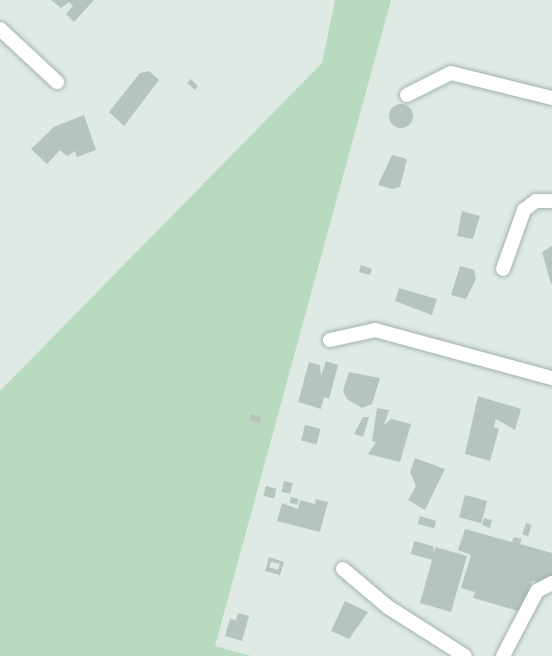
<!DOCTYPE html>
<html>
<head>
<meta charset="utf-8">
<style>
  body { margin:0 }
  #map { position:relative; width:552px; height:656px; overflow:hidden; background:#dfeae5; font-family:Commissioner,sans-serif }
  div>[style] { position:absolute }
  .green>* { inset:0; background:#b8dbc0 }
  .building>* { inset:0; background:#b5c5bd; transform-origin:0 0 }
  .round { border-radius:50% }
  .roads { filter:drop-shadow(0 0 2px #a2b2ac) drop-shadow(0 0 2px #a2b2ac) }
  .street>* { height:14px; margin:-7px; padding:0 7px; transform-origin:7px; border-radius:7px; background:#fff }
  span { translate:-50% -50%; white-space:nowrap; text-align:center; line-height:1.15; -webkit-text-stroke:4.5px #eff7f3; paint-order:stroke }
</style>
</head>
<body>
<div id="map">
  <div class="green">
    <div style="clip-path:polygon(335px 0,391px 0,215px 646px,251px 656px,0 656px,0 391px,322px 63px)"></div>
  </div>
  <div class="building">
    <div style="clip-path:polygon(51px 0,94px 0,74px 22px,66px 14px,73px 6px,69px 2px,61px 8px)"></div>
    <div style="clip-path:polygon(149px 71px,159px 80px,124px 126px,109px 112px,140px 73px)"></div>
    <div style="clip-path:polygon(191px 79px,198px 86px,195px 90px,187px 83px)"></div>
    <div class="round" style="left:389px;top:104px;width:24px;height:24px"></div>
    <div style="clip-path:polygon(84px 115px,96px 150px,77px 157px,75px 151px,67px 156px,60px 150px,47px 164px,31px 149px,54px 127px)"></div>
    <div style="clip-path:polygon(392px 155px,407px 159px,400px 187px,393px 189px,378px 185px)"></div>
    <div style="clip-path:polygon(462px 211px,480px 216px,473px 239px,457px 236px)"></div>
    <div style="clip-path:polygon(552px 246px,552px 284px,551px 284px,542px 252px)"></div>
    <div style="clip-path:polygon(361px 265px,372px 269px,370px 275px,359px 272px)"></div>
    <div style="clip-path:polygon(460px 266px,474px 270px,476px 279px,466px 299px,451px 295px)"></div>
    <div style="clip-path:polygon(399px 288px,437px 299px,432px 315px,395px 301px)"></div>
    <div style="clip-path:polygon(326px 361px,338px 365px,329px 399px,324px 397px,321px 409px,298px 402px,309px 362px,320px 365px,321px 376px)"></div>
    <div style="clip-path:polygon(349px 372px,380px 378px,372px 404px,362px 408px,347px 399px,343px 391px)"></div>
    <div style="clip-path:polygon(478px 396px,521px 409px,515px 430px,496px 419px,494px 427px,499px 429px,490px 461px,465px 454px)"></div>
    <div style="clip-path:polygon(377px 408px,389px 410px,384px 425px,391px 419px,411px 424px,400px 462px,368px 454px,376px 442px,372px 441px)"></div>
    <div style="left:251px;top:414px;width:11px;height:7px;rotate:15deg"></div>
    <div style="clip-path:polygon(363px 417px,369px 417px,363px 437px,354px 434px)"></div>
    <div style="left:305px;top:425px;width:16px;height:16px;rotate:14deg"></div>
    <div style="clip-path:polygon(415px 458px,445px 469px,425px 510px,408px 500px,416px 486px,410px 472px)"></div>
    <div style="left:284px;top:481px;width:9px;height:11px;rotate:13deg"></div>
    <div style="left:266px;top:486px;width:11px;height:10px;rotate:15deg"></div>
    <div style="left:465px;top:495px;width:23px;height:23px;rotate:15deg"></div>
    <div style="left:291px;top:497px;width:8px;height:6px;rotate:14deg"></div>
    <div style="clip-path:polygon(316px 499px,328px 502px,320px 532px,277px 521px,282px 503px,298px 509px,300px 500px,315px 504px)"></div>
    <div style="left:420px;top:516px;width:17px;height:8px;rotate:17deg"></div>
    <div style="clip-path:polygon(484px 518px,492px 520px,490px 528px,482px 525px)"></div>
    <div style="left:526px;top:523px;width:6px;height:12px;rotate:18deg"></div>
    <div style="clip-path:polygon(465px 529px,512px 542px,514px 537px,522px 539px,520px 544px,552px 553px,552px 583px,532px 581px,522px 612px,473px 598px,475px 592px,461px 588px,471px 555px,458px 550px)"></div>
    <div style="clip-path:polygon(414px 541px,433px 546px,434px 554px,435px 547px,467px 556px,451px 612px,420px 603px,432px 560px,411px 554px)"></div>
    <div style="clip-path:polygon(evenodd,269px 557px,284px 562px,280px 575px,265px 571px,269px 557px,271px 562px,280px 564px,278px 570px,269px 567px,271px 562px)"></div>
    <div style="clip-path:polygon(345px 601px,368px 612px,349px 639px,331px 631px)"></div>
    <div style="clip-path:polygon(238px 613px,249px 616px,242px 641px,225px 636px,230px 619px,236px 620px)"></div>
  </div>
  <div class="roads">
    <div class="street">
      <div style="left:0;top:29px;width:78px;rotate:42.9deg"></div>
      <div style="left:407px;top:95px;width:49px;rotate:-26.6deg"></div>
      <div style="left:451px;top:73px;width:104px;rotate:13.9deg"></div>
      <div style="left:503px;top:269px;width:63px;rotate:-70.4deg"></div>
      <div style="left:524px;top:210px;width:15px;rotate:-37deg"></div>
      <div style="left:536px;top:201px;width:16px"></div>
      <div style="left:330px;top:340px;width:46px;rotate:-12.5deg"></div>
      <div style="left:375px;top:330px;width:183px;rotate:15.2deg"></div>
      <div style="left:343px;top:569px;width:59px;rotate:40.2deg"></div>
      <div style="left:388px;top:607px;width:91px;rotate:32.5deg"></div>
      <div style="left:503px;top:656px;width:73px;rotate:-62.4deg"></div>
      <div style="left:537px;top:591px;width:17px;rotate:-28deg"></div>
    </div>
  </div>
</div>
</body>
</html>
